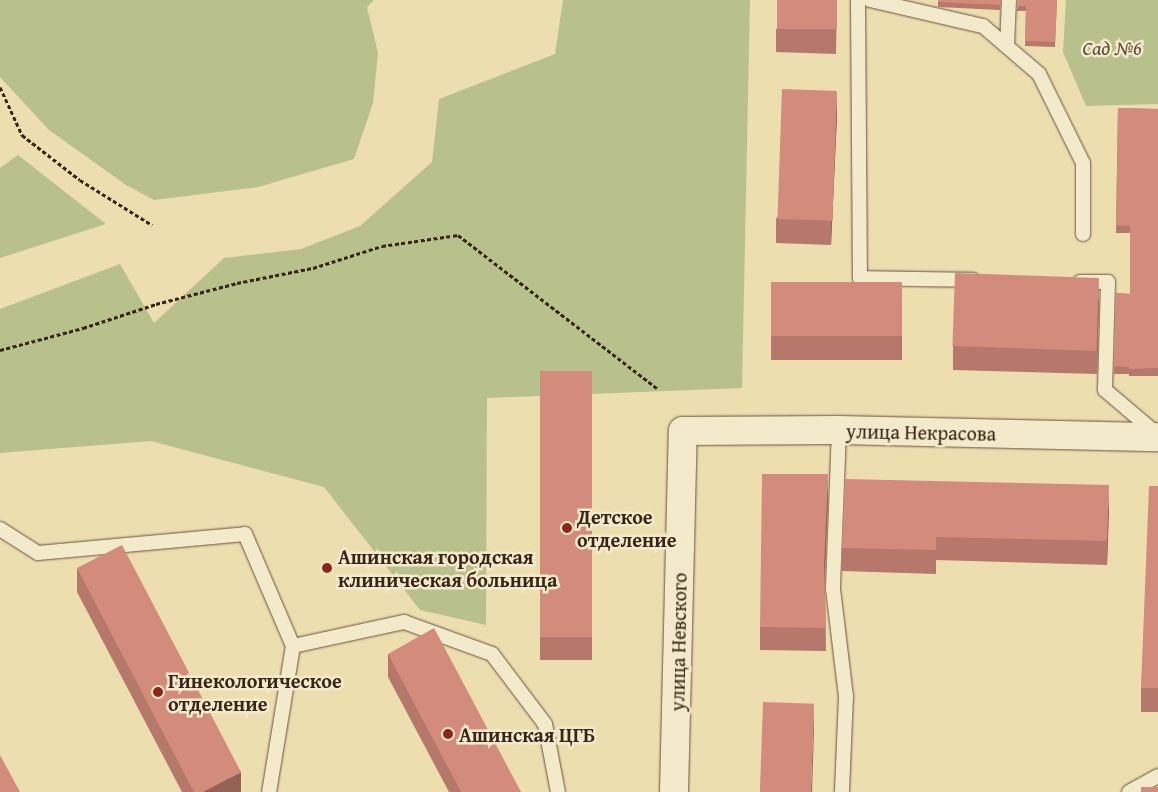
<!DOCTYPE html>
<html>
<head>
<meta charset="utf-8">
<style>
  body { margin:0 }
  #map { position:relative; width:1158px; height:792px; overflow:hidden; background:#eddeaf; font-family:"Gentium Book Plus",serif }
  div>[style] { position:absolute }
  .green>* { inset:0; background:#b8c18b }
  .path>* { height:3px; margin-top:-1.5px; transform-origin:0; background:repeating-linear-gradient(90deg,#362518 0 4px,transparent 0 6.5px) }
  .roads { filter:drop-shadow(0 0 1px #64533e) drop-shadow(0 0 1px #64533e) }
  .service>* { height:14px; margin:-7px; padding:0 7px; transform-origin:7px; border-radius:7px; background:#f3eacb }
  .minor>* { height:28px; margin:-14px; padding:0 14px; transform-origin:14px; border-radius:14px; background:#f3eacb }
  .wall>* { inset:0; background:#b5786b; transform-origin:0 0 }
  .shaded-wall>* { inset:0; background:#946157 }
  .building>* { inset:0; background:#d38b7c; transform-origin:0 0 }
  .dots>* { width:14px; height:14px; translate:-50% -50%; box-sizing:border-box; border:2px solid #f3eacb; border-radius:50% }
  span { translate:-50% -50%; white-space:nowrap; text-align:center; line-height:1.15; -webkit-text-stroke:5px #f3eacb; paint-order:stroke }
  .park-label { font-size:20px; color:#564c35; font-style:italic }
  .street-label { font-size:20px; color:#362518 }
  .poi-label { font-size:20px; color:#362518; font-weight:700 }
  .left { translate:0 -50%; text-align:left }
</style>
</head>
<body>
<div id="map">
  <div class="green">
    <div style="clip-path:polygon(0 0,374px 0,367px 7px,378px 53px,373px 103px,354px 159px,258px 187px,154px 200px,126px 185px,49px 130px,0 77px)"></div>
    <div style="clip-path:polygon(563px 0,750px 0,742px 388px,487px 398px,486px 625px,420px 610px,324px 487px,151px 441px,0 453px,0 309px,120px 264px,154px 323px,224px 258px,301px 249px,360px 226px,432px 162px,439px 99px,555px 54px)"></div>
    <div style="clip-path:polygon(1066px 0,1158px 0,1158px 104px,1086px 106px,1063px 52px)"></div>
    <div style="clip-path:polygon(18px 155px,106px 224px,0 258px,0 168px)"></div>
  </div>
  <div class="path">
    <div style="left:0;top:87px;width:53px;rotate:65.4deg"></div>
    <div style="left:22px;top:135px;width:73px;rotate:37.8deg"></div>
    <div style="left:80px;top:180px;width:85px;rotate:32deg"></div>
    <div style="left:0;top:350px;width:86px;rotate:-14.8deg"></div>
    <div style="left:83px;top:328px;width:77px;rotate:-18.2deg"></div>
    <div style="left:156px;top:304px;width:84px;rotate:-14.5deg"></div>
    <div style="left:237px;top:283px;width:77px;rotate:-11.2deg"></div>
    <div style="left:313px;top:268px;width:72px;rotate:-17.7deg"></div>
    <div style="left:382px;top:246px;width:77px;rotate:-8.2deg"></div>
    <div style="left:458px;top:235px;width:251px;rotate:37.6deg"></div>
  </div>
  <div class="roads">
    <div class="service">
      <div style="left:858px;top:0;width:278px;rotate:89.6deg"></div>
      <div style="left:860px;top:278px;width:113px;rotate:1deg"></div>
      <div style="left:870px;top:0;width:116px;rotate:13deg"></div>
      <div style="left:983px;top:26px;width:74px;rotate:40.6deg"></div>
      <div style="left:1039px;top:74px;width:99px;rotate:63.7deg"></div>
      <div style="left:1083px;top:163px;width:71px;rotate:90deg"></div>
      <div style="left:1007px;top:46px;width:46px;rotate:-87.5deg"></div>
      <div style="left:1080px;top:282px;width:28px"></div>
      <div style="left:1108px;top:282px;width:108px;rotate:91.6deg"></div>
      <div style="left:1105px;top:390px;width:70px;rotate:40.3deg"></div>
      <div style="left:839px;top:430px;width:159px;rotate:92.2deg"></div>
      <div style="left:833px;top:589px;width:108px;rotate:83.1deg"></div>
      <div style="left:846px;top:696px;width:96px;rotate:92.4deg"></div>
      <div style="left:0;top:529px;width:45px;rotate:32.3deg"></div>
      <div style="left:38px;top:553px;width:208px;rotate:-5.2deg"></div>
      <div style="left:245px;top:534px;width:122px;rotate:66.8deg"></div>
      <div style="left:293px;top:646px;width:148px;rotate:99.3deg"></div>
      <div style="left:293px;top:646px;width:114px;rotate:-12.2deg"></div>
      <div style="left:404px;top:622px;width:94px;rotate:20deg"></div>
      <div style="left:492px;top:654px;width:88px;rotate:52.9deg"></div>
      <div style="left:545px;top:724px;width:69px;rotate:79.2deg"></div>
      <div style="left:1129px;top:792px;width:33px;rotate:-29deg"></div>
    </div>
    <div class="minor">
      <div style="left:674px;top:792px;width:361px;rotate:-88.6deg"></div>
      <div style="left:683px;top:431px;width:156px;rotate:-0.4deg"></div>
      <div style="left:839px;top:430px;width:319px;rotate:1.3deg"></div>
    </div>
  </div>
  <div class="wall">
    <div style="clip-path:polygon(837px 0,836px 54px,776px 52px,776px 29px)"></div>
    <div style="clip-path:polygon(938px 0,1001px 0,1000px 10px,938px 7px)"></div>
    <div style="clip-path:polygon(1018px 0,1057px 0,1055px 47px,1025px 46px,1026px 11px,1017px 11px)"></div>
    <div style="clip-path:polygon(1118px 108px,1158px 109px,1158px 376px,1129px 376px,1129px 374px,1114px 374px,1116px 293px,1130px 294px,1130px 233px,1116px 233px)"></div>
    <div style="clip-path:polygon(837px 115px,831px 245px,776px 243px,776px 219px)"></div>
    <div style="left:771px;top:282px;width:131px;height:78px"></div>
    <div style="clip-path:polygon(1099px 301px,1097px 374px,953px 370px,953px 346px)"></div>
    <div style="left:592px;top:371px;width:289px;height:52px;rotate:90deg"></div>
    <div style="clip-path:polygon(1158px 486px,1158px 712px,1141px 712px,1141px 688px)"></div>
    <div style="clip-path:polygon(828px 498px,825px 580px,826px 651px,760px 650px,760px 627px)"></div>
    <div style="clip-path:polygon(1109px 509px,1107px 565px,936px 560px,936px 574px,842px 571px,842px 548px)"></div>
    <div style="clip-path:polygon(77px 568px,241px 792px,182px 792px,77px 592px)"></div>
    <div style="clip-path:polygon(388px 654px,521px 792px,449px 792px,388px 677px)"></div>
  </div>
  <div class="shaded-wall">
    <div style="clip-path:polygon(837px 91px,837px 115px,831px 245px,831px 222px)"></div>
    <div style="clip-path:polygon(1099px 277px,1099px 301px,1097px 374px,1097px 350px)"></div>
    <div style="clip-path:polygon(828px 474px,828px 498px,824px 589px,824px 565px)"></div>
    <div style="clip-path:polygon(1109px 485px,1109px 509px,1107px 565px,1107px 541px)"></div>
    <div style="clip-path:polygon(814px 704px,814px 728px,812px 792px,811px 792px)"></div>
    <div style="clip-path:polygon(241px 772px,241px 792px,203px 792px)"></div>
  </div>
  <div class="building">
    <div style="left:777px;top:0;width:60px;height:29px"></div>
    <div style="clip-path:polygon(938px 0,1001px 0,1000px 5px,938px 2px)"></div>
    <div style="clip-path:polygon(1018px 0,1057px 0,1055px 42px,1025px 41px,1026px 6px,1017px 6px)"></div>
    <div style="left:782px;top:89px;width:55px;height:130px;rotate:2deg"></div>
    <div style="clip-path:polygon(1118px 108px,1158px 109px,1158px 368px,1129px 369px,1129px 367px,1114px 366px,1116px 293px,1130px 294px,1130px 226px,1116px 225px)"></div>
    <div style="left:955px;top:273px;width:144px;height:73px;rotate:2deg"></div>
    <div style="left:771px;top:282px;width:131px;height:54px"></div>
    <div style="left:592px;top:371px;width:266px;height:52px;rotate:90deg"></div>
    <div style="clip-path:polygon(762px 474px,828px 474px,824px 565px,826px 628px,760px 627px)"></div>
    <div style="clip-path:polygon(845px 479px,1109px 485px,1107px 541px,936px 537px,936px 550px,842px 548px)"></div>
    <div style="clip-path:polygon(1149px 486px,1158px 486px,1158px 688px,1141px 688px)"></div>
    <div style="clip-path:polygon(122px 545px,241px 772px,203px 792px,194px 792px,77px 568px)"></div>
    <div style="clip-path:polygon(434px 628px,521px 792px,461px 792px,388px 654px)"></div>
    <div style="left:763px;top:702px;width:51px;height:90px;rotate:2deg"></div>
    <div style="clip-path:polygon(0 755px,20px 792px,0 792px)"></div>
    <div style="left:1141px;top:787px;width:17px;height:5px"></div>
  </div>
  <div class="dots">
    <div style="left:567px;top:528px;background:#8f2418"></div>
    <div style="left:327px;top:568px;background:#8f2418"></div>
    <div style="left:158px;top:692px;background:#8f2418"></div>
    <div style="left:448px;top:734px;background:#8f2418"></div>
  </div>
  <div class="park-label">
    <span style="left:1112px;top:47px">Сад №6</span>
  </div>
  <div class="street-label">
    <span style="left:921px;top:432px;rotate:1deg">улица Некрасова</span>
    <span style="left:678px;top:642px;rotate:-89deg">улица Невского</span>
  </div>
  <div class="poi-label">
    <span class="left" style="left:577px;top:528px">Детское<br>отделение</span>
    <span class="left" style="left:338px;top:568px">Ашинская городская<br>клиническая больница</span>
    <span class="left" style="left:168px;top:692px">Гинекологическое<br>отделение</span>
    <span class="left" style="left:459px;top:734px">Ашинская ЦГБ</span>
  </div>
</div>
</body>
</html>
